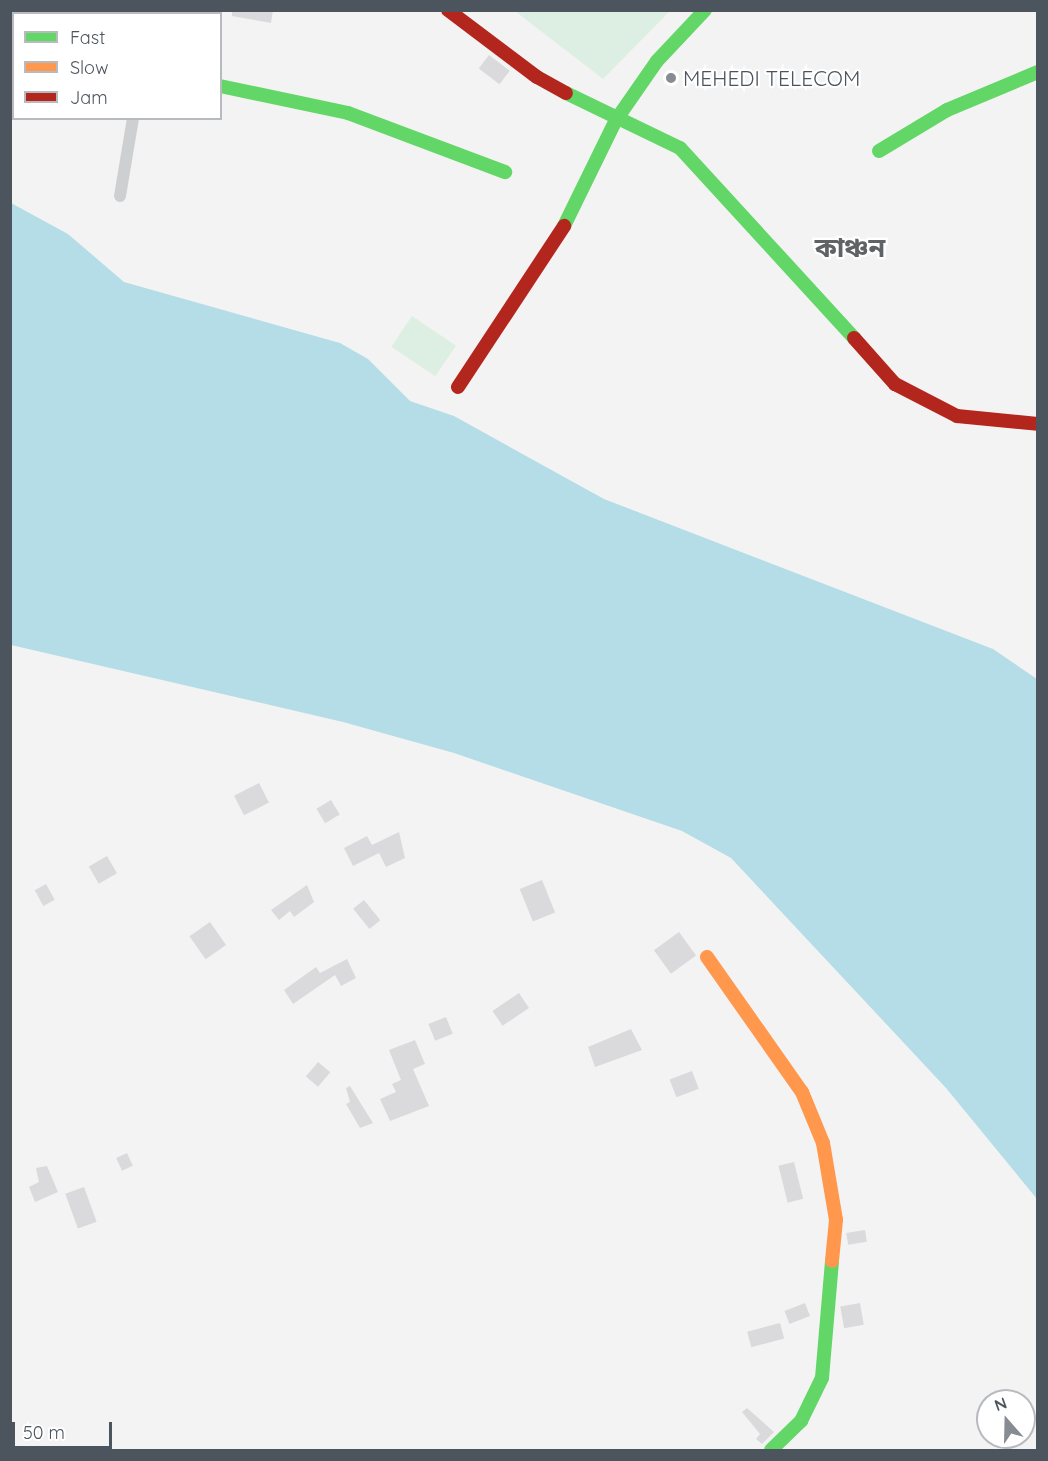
<!DOCTYPE html>
<html>
<head>
<meta charset="utf-8">
<style>
  body { margin:0 }
  #map { position:relative; width:1048px; height:1461px; overflow:hidden; background:#f4f3f3; font-family:Quicksand,"Noto Sans Bengali",sans-serif }
  div>[style] { position:absolute }
  .green>* { inset:0; background:#dcefe2; transform-origin:0 0 }
  .water>* { inset:0; background:#b5dde7 }
  .building>* { inset:0; background:#dadadc; transform-origin:0 0 }
  .street>* { height:12px; margin:-6px; padding:0 6px; transform-origin:6px; border-radius:6px; background:#cdcfd1 }
  .fast>* { height:14px; margin:-7px; padding:0 7px; transform-origin:7px; border-radius:7px; background:#63d668 }
  .slow>* { height:14px; margin:-7px; padding:0 7px; transform-origin:7px; border-radius:7px; background:#ff974d }
  .jam>* { height:14px; margin:-7px; padding:0 7px; transform-origin:7px; border-radius:7px; background:#b3261e }
  .dots>* { width:16px; height:16px; translate:-50% -50%; box-sizing:border-box; border:3px solid #fff; border-radius:50% }
  span { translate:-50% -50%; white-space:nowrap; text-align:center; line-height:1.15; -webkit-text-stroke:4.5px #fff; paint-order:stroke }
  .poi-label { font-size:21px; color:#4c555e }
  .left { translate:0 -50%; text-align:left }
  .district-label { font-size:27px; color:#5f6366; font-weight:700 }
  .frame { position:absolute; inset:0; border:12px solid #4c555e; pointer-events:none }
  .legend { position:absolute; left:12px; top:12px; width:210px; height:108px; box-sizing:border-box; background:#fff; border:2px solid #b7bbbf; margin:0; padding:8px 10px; list-style:none; font-size:18px; color:#4c555e }
  .legend li { display:flex; align-items:center; gap:12px; height:30px }
  .legend b { width:30px; border:2px solid #b7bbbf }
  .north { position:absolute; left:976px; top:1389px; width:60px; height:60px; box-sizing:border-box; background:#fff; border:2px solid #b7bbbf; border-radius:50%; rotate:340deg; font-size:16px; font-weight:700; line-height:24px; text-align:center; color:#4c555e }
  .north::after { content:''; display:block; margin:auto; width:21px; height:27px; background:#878c92; clip-path:polygon(50% 0,100% 100%,50% 72%,0 100%) }
  .scale { position:absolute; left:12px; top:1422px; width:100px; height:27px; box-sizing:border-box; border:3px solid #4c555e; border-top:0; padding-left:8px; font-size:18px; line-height:21px; white-space:nowrap; color:#4c555e; -webkit-text-stroke:4px #fff; paint-order:stroke }
</style>
</head>
<body>
<div id="map">
  <div class="green">
    <div style="clip-path:polygon(515px 11px,670px 11px,603px 79px)"></div>
    <div style="left:412px;top:316px;width:53px;height:37px;rotate:34deg"></div>
  </div>
  <div class="water">
    <div style="clip-path:polygon(11px 203px,68px 234px,124px 282px,340px 343px,368px 359px,410px 401px,454px 416px,604px 499px,993px 649px,1037px 679px,1037px 1199px,946px 1088px,731px 858px,682px 831px,454px 753px,343px 722px,11px 645px)"></div>
  </div>
  <div class="building">
    <div style="clip-path:polygon(232px 10px,273px 10px,271px 23px,232px 16px)"></div>
    <div style="left:489px;top:55px;width:26px;height:17px;rotate:37deg"></div>
    <div style="left:259px;top:783px;width:22px;height:28px;rotate:63deg"></div>
    <div style="left:331px;top:800px;width:17px;height:17px;rotate:59deg"></div>
    <div style="clip-path:polygon(399px 832px,405px 858px,386px 867px,379px 853px,353px 866px,344px 848px,367px 836px,372px 845px)"></div>
    <div style="left:107px;top:856px;width:20px;height:21px;rotate:60deg"></div>
    <div style="left:542px;top:880px;width:35px;height:24px;rotate:68deg"></div>
    <div style="left:46px;top:884px;width:18px;height:13px;rotate:61deg"></div>
    <div style="clip-path:polygon(307px 885px,314px 902px,294px 917px,290px 911px,279px 920px,271px 910px)"></div>
    <div style="left:364px;top:900px;width:26px;height:14px;rotate:51deg"></div>
    <div style="left:210px;top:922px;width:28px;height:25px;rotate:55deg"></div>
    <div style="left:679px;top:932px;width:29px;height:31px;rotate:54deg"></div>
    <div style="clip-path:polygon(347px 959px,356px 978px,341px 986px,335px 975px,293px 1004px,284px 990px,316px 967px,320px 973px)"></div>
    <div style="left:519px;top:993px;width:18px;height:32px;rotate:56deg"></div>
    <div style="left:446px;top:1017px;width:18px;height:19px;rotate:68deg"></div>
    <div style="clip-path:polygon(631px 1029px,642px 1050px,595px 1067px,588px 1047px)"></div>
    <div style="clip-path:polygon(415px 1040px,425px 1064px,413px 1069px,429px 1106px,390px 1121px,380px 1099px,396px 1092px,392px 1084px,401px 1080px,389px 1050px)"></div>
    <div style="left:318px;top:1062px;width:16px;height:19px;rotate:40deg"></div>
    <div style="left:692px;top:1071px;width:19px;height:24px;rotate:69deg"></div>
    <div style="clip-path:polygon(350px 1086px,358px 1099px,373px 1123px,360px 1128px,346px 1104px,350px 1102px,346px 1088px)"></div>
    <div style="left:127px;top:1153px;width:14px;height:12px;rotate:65deg"></div>
    <div style="left:794px;top:1162px;width:38px;height:16px;rotate:76deg"></div>
    <div style="clip-path:polygon(47px 1166px,58px 1192px,35px 1202px,29px 1187px,39px 1182px,36px 1168px)"></div>
    <div style="left:84px;top:1187px;width:37px;height:20px;rotate:70deg"></div>
    <div style="left:865px;top:1230px;width:12px;height:19px;rotate:81deg"></div>
    <div style="left:805px;top:1303px;width:14px;height:22px;rotate:69deg"></div>
    <div style="left:860px;top:1303px;width:22px;height:20px;rotate:80deg"></div>
    <div style="left:780px;top:1323px;width:16px;height:34px;rotate:75deg"></div>
    <div style="clip-path:polygon(747px 1408px,774px 1432px,762px 1444px,756px 1439px,760px 1434px,742px 1412px)"></div>
  </div>
  <div class="street">
    <div style="left:149px;top:14px;width:4px;rotate:-90deg"></div>
    <div style="left:120px;top:196px;width:79px;rotate:-80.5deg"></div>
  </div>
  <div class="fast">
    <div style="left:220px;top:86px;width:131px;rotate:11.9deg"></div>
    <div style="left:348px;top:113px;width:168px;rotate:20.6deg"></div>
    <div style="left:566px;top:93px;width:127px;rotate:25.8deg"></div>
    <div style="left:680px;top:148px;width:258px;rotate:47.5deg"></div>
    <div style="left:879px;top:151px;width:79px;rotate:-31.1deg"></div>
    <div style="left:947px;top:110px;width:99px;rotate:-22.7deg"></div>
    <div style="left:564px;top:226px;width:118px;rotate:-63.9deg"></div>
    <div style="left:616px;top:120px;width:72px;rotate:-55.2deg"></div>
    <div style="left:657px;top:61px;width:70px;rotate:-46.7deg"></div>
    <div style="left:771px;top:1450px;width:42px;rotate:-44deg"></div>
    <div style="left:801px;top:1421px;width:48px;rotate:-64deg"></div>
    <div style="left:822px;top:1378px;width:117px;rotate:-85.1deg"></div>
  </div>
  <div class="slow">
    <div style="left:707px;top:957px;width:165px;rotate:54.9deg"></div>
    <div style="left:802px;top:1092px;width:55px;rotate:67.6deg"></div>
    <div style="left:823px;top:1143px;width:78px;rotate:80.4deg"></div>
    <div style="left:836px;top:1220px;width:41px;rotate:95.6deg"></div>
  </div>
  <div class="jam">
    <div style="left:448px;top:10px;width:111px;rotate:37deg"></div>
    <div style="left:537px;top:77px;width:33px;rotate:29deg"></div>
    <div style="left:854px;top:338px;width:62px;rotate:48.3deg"></div>
    <div style="left:895px;top:384px;width:70px;rotate:27.3deg"></div>
    <div style="left:957px;top:416px;width:81px;rotate:5.6deg"></div>
    <div style="left:458px;top:387px;width:193px;rotate:-56.6deg"></div>
  </div>
  <div class="dots">
    <div style="left:671px;top:78px;background:#878c92"></div>
  </div>
  <div class="poi-label">
    <span class="left" style="left:683px;top:78px">MEHEDI TELECOM</span>
  </div>
  <div class="district-label">
    <span style="left:850px;top:248px">কাঞ্চন</span>
  </div>
  <div class="frame"></div>
  <ul class="legend">
  <li><b style="height:8px;background:#63d668"></b>Fast</li>
  <li><b style="height:8px;background:#ff974d"></b>Slow</li>
  <li><b style="height:8px;background:#b3261e"></b>Jam</li>
  </ul>
  <div class="north">N</div>
  <div class="scale">50 m</div>
</div>
</body>
</html>
